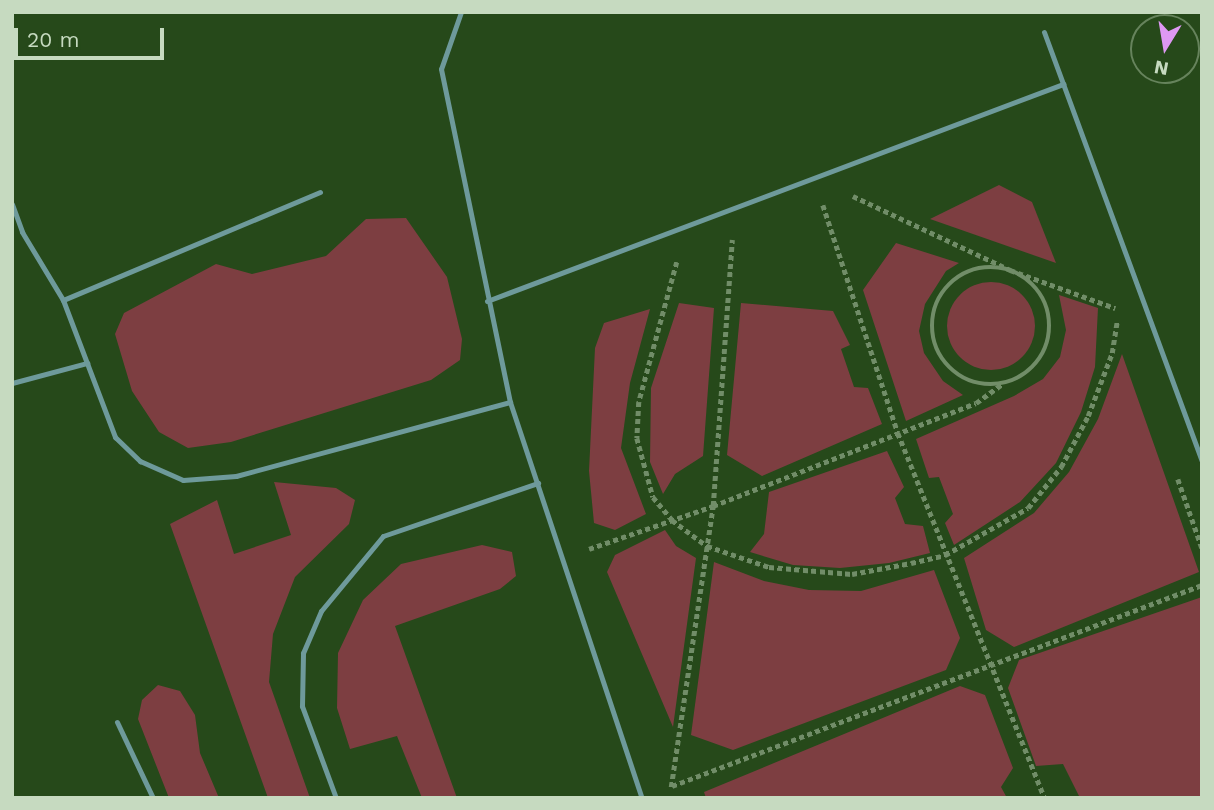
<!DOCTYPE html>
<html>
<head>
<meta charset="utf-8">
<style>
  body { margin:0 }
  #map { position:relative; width:1214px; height:810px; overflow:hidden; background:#26491a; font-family:"Work Sans",sans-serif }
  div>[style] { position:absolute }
  .green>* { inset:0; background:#7d3e41 }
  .round { border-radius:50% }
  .path>* { height:4.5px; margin-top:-2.25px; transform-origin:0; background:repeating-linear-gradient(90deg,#718d68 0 5px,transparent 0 8.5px) }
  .path>.ring { margin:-2.25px; padding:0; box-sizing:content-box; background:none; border:4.5px solid #718d68; border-radius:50% }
  .service>* { height:5px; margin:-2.5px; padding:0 2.5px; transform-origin:2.5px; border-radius:2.5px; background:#6e9a9b }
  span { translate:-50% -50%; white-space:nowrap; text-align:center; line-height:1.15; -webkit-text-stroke:6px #26491a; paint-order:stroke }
  .frame { position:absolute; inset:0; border:14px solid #c6dac0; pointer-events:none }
  .north { position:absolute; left:1130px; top:14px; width:70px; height:70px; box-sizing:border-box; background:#26491a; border:2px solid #66835c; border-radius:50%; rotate:191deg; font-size:19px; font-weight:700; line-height:28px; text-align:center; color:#c6dac0 }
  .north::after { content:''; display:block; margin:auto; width:24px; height:32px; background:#de98f3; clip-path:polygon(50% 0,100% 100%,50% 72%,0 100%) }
  .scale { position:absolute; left:14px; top:28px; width:150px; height:32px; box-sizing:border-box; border:4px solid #c6dac0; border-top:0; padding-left:9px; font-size:21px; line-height:24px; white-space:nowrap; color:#c6dac0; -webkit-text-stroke:5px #26491a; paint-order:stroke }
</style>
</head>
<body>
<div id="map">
  <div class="green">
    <div style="clip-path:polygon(999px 185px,1032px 202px,1056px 263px,930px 219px)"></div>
    <div style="clip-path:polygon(406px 218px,447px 277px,462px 339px,460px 360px,431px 380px,231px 442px,188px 448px,159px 432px,132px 391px,115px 334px,124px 313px,216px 264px,252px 274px,326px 256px,366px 219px)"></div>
    <div style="clip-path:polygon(896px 243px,959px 263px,946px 271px,925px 304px,919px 331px,924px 353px,943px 381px,963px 395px,906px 421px,863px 290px)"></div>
    <div class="round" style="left:947px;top:282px;width:88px;height:88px"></div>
    <div style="clip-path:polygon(1059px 295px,1098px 308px,1095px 367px,1081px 412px,1056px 463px,1020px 502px,954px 545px,945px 523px,953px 514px,939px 477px,929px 478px,916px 439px,1014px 396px,1043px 379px,1060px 357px,1066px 330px)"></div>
    <div style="clip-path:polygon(679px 303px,714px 308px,703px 456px,675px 474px,663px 494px,650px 462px,651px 388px)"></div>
    <div style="clip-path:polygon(741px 303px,833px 311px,850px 345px,841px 349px,854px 387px,868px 388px,882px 424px,762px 476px,727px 455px)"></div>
    <div style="clip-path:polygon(650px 309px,630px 383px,621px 448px,646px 514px,615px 530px,594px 523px,589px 471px,595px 348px,604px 323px)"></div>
    <div style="clip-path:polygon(1122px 354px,1199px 572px,1014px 647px,986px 630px,964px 558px,1034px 513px,1069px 472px,1098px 419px)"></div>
    <div style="clip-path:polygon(887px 451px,904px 487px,895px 498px,905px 524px,923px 526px,930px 553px,889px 563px,840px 568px,793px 565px,750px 552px,764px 534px,769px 492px)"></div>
    <div style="clip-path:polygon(274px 482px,336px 488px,355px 500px,349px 524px,295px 577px,273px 634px,269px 682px,310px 798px,268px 798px,170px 524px,217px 500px,234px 554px,291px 535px)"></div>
    <div style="clip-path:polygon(665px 530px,676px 546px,696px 558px,673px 727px,607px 572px,615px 555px)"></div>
    <div style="clip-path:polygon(482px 545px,512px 552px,516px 576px,500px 589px,395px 626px,457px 798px,422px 798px,397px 736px,350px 749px,337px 708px,338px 653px,363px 600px,401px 564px)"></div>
    <div style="clip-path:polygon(714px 562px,764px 581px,809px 590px,861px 591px,934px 570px,960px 638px,946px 670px,733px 750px,691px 735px)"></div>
    <div style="clip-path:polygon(1202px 597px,1202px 798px,1080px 798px,1063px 764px,1036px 766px,1008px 688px,1019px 660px)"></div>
    <div style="clip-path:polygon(158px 685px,180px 691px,195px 715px,200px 753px,219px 798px,169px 798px,138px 719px,142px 700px)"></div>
    <div style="clip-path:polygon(960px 686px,985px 695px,1013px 768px,1001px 787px,1007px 798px,706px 798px,704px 792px)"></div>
  </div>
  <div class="path">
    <div style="left:853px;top:196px;width:174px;rotate:25.2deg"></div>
    <div style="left:1010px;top:270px;width:112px;rotate:19.9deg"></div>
    <div style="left:823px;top:205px;width:240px;rotate:71.8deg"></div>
    <div style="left:898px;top:433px;width:393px;rotate:68.1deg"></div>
    <div style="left:677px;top:262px;width:145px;rotate:105.2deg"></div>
    <div style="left:639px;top:402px;width:36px;rotate:93deg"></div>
    <div style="left:637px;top:438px;width:61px;rotate:74.8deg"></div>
    <div style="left:653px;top:497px;width:30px;rotate:50deg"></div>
    <div style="left:672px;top:520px;width:44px;rotate:36.6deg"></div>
    <div style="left:707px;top:546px;width:65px;rotate:18.7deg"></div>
    <div style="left:769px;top:567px;width:83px;rotate:4.8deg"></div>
    <div style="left:852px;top:574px;width:60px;rotate:-10.6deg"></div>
    <div style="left:911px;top:563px;width:35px;rotate:-13deg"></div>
    <div style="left:945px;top:555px;width:95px;rotate:-29.5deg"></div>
    <div style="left:1028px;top:508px;width:53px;rotate:-51.2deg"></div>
    <div style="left:1061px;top:467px;width:58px;rotate:-62.1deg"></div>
    <div style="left:1088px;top:416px;width:67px;rotate:-69.1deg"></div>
    <div style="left:1112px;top:353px;width:33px;rotate:-81deg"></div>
    <div class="ring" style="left:932px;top:267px;width:113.5px;height:113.5px"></div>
    <div style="left:1178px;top:479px;width:73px;rotate:70.8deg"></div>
    <div style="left:589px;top:549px;width:131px;rotate:-19.1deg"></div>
    <div style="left:713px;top:506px;width:267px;rotate:-85.9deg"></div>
    <div style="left:672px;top:786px;width:567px;rotate:-20.77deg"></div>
    <div style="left:671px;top:787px;width:284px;rotate:-81.5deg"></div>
    <div style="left:713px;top:506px;width:282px;rotate:-21.4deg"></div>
    <div style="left:976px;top:403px;width:32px;rotate:-36deg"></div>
  </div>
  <div class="service">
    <div style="left:461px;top:12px;width:60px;rotate:109.3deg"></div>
    <div style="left:441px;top:69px;width:340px;rotate:78.3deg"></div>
    <div style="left:510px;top:402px;width:417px;rotate:71.6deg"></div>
    <div style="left:1044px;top:32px;width:457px;rotate:69.8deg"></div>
    <div style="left:320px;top:192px;width:279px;rotate:157.2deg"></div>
    <div style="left:63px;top:300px;width:147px;rotate:69.2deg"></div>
    <div style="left:115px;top:437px;width:35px;rotate:44deg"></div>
    <div style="left:140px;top:461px;width:47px;rotate:23.8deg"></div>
    <div style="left:183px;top:480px;width:53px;rotate:-4.3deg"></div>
    <div style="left:236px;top:476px;width:284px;rotate:-15.1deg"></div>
    <div style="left:12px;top:204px;width:30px;rotate:70deg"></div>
    <div style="left:22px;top:232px;width:79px;rotate:58.9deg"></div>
    <div style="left:487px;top:301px;width:616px;rotate:-20.64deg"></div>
    <div style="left:12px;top:383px;width:78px;rotate:-14.9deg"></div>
    <div style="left:117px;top:722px;width:84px;rotate:64.7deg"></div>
    <div style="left:336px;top:798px;width:98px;rotate:-110.3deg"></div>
    <div style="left:302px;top:706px;width:53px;rotate:-88.9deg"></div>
    <div style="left:303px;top:653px;width:46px;rotate:-66.8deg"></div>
    <div style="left:321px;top:611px;width:97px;rotate:-50.4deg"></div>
    <div style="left:383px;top:536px;width:164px;rotate:-18.9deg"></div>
  </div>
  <div class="frame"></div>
  <div class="north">N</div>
  <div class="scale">20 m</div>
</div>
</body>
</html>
